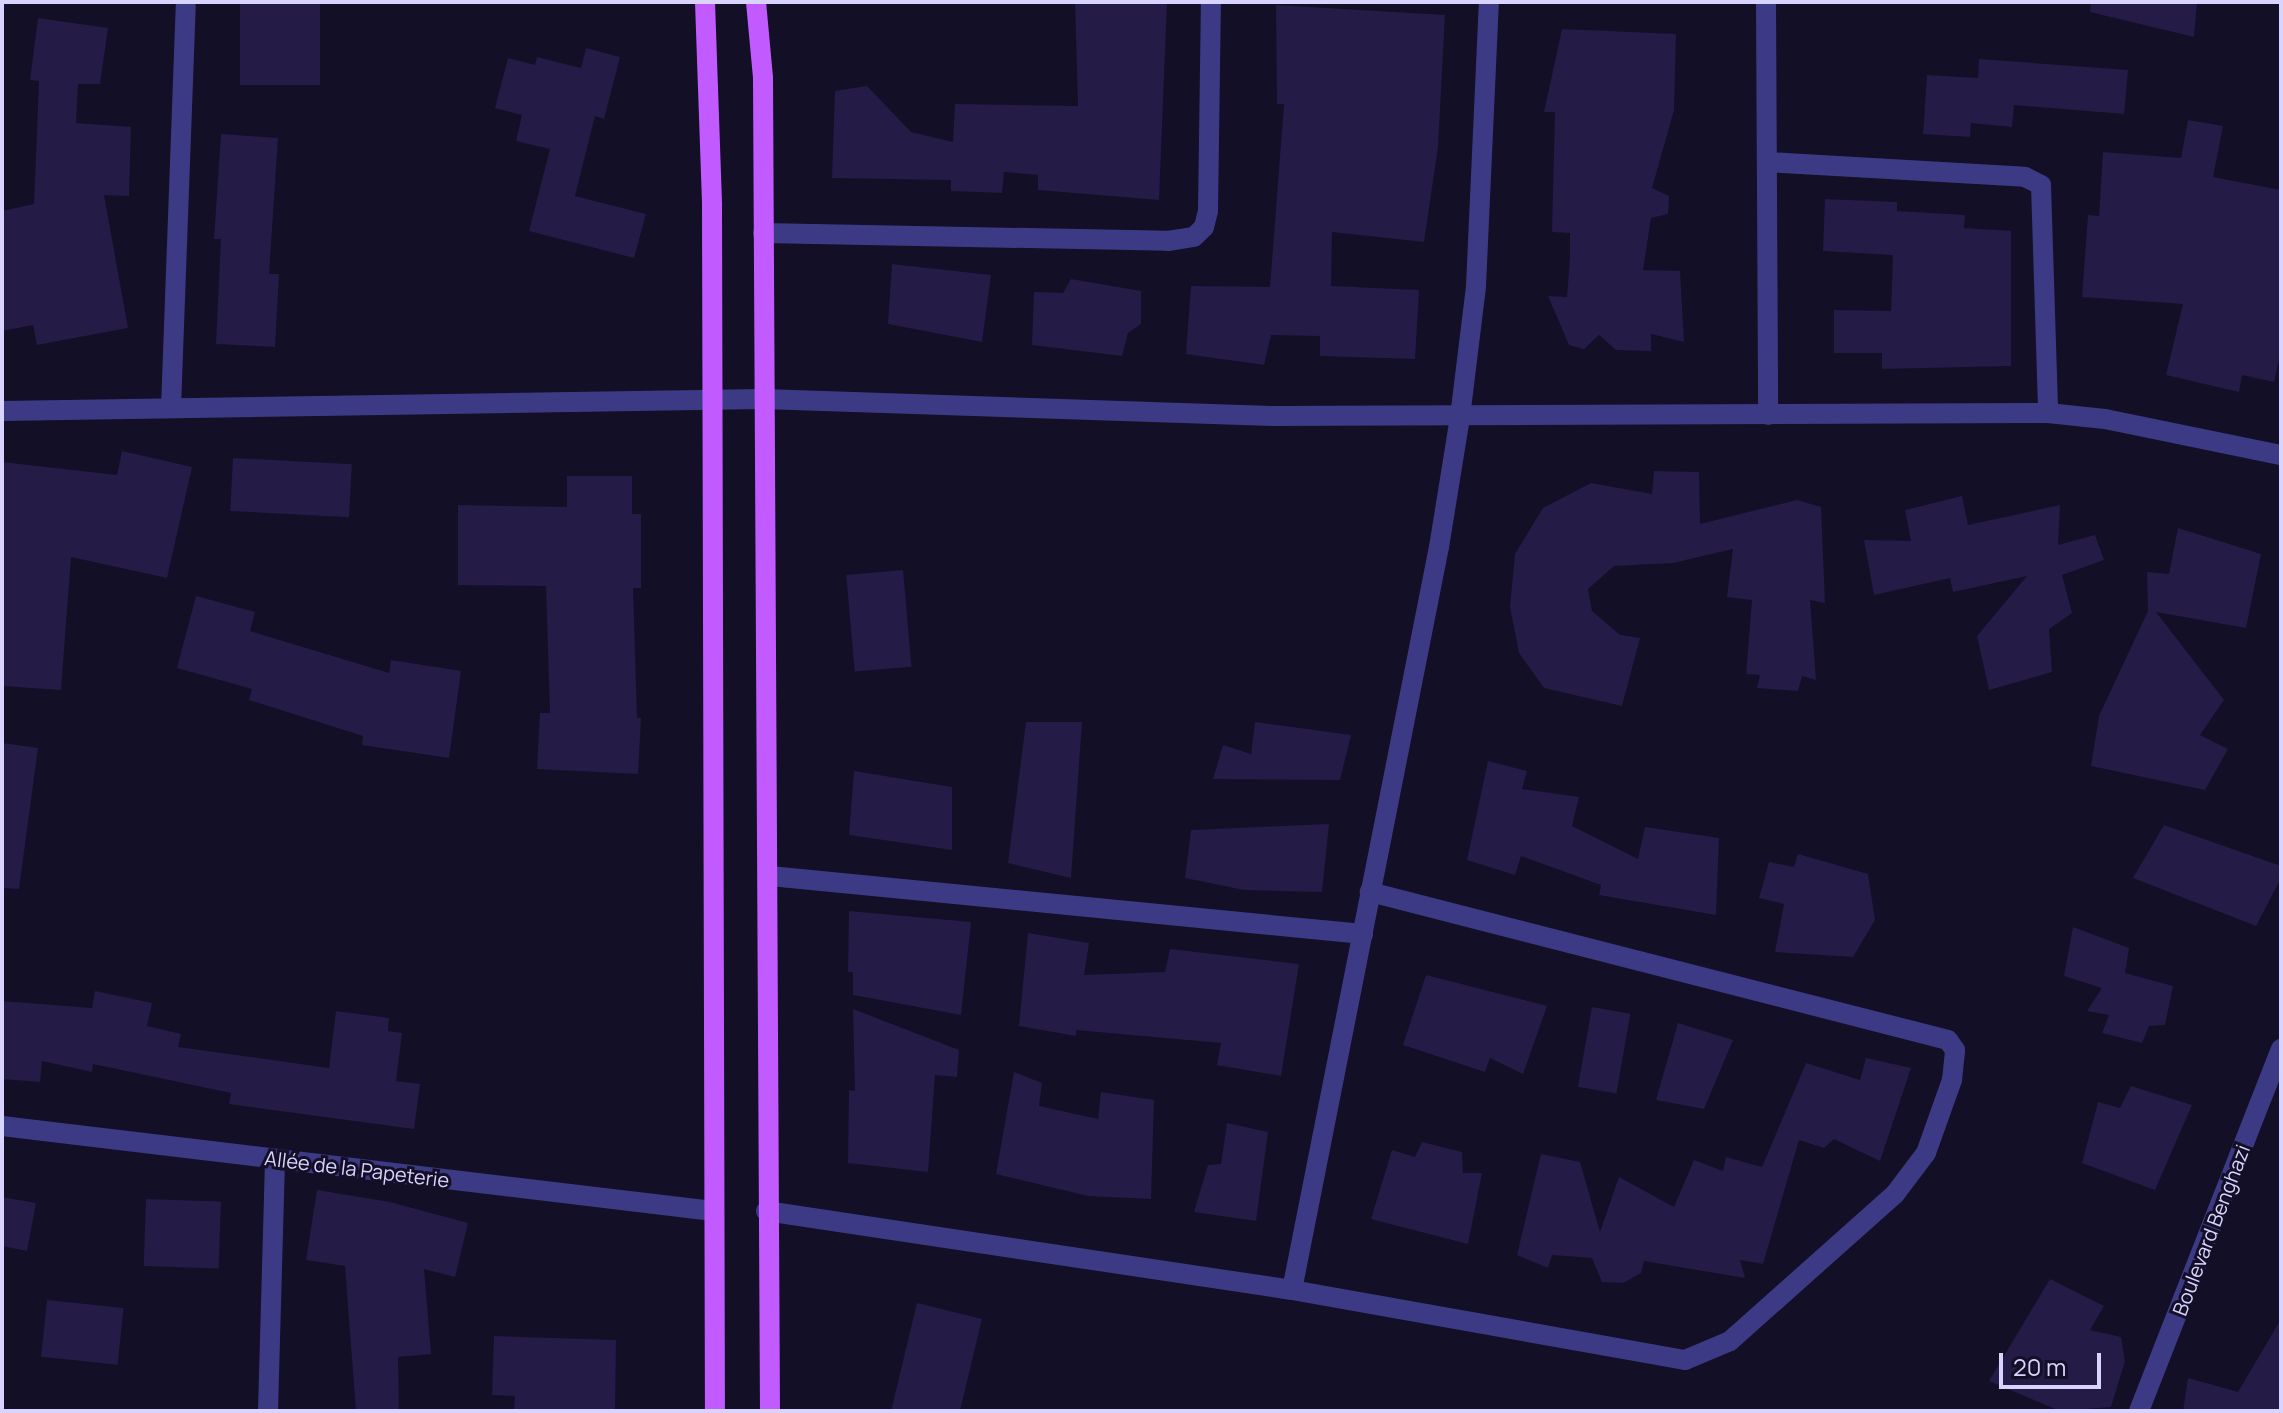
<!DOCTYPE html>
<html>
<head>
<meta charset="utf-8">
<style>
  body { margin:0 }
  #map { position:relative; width:2283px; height:1413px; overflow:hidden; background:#130f26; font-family:Manrope,sans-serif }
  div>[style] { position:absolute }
  .building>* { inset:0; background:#241b47; transform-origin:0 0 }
  .street>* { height:20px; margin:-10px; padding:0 10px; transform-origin:10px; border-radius:10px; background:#3d3a85 }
  .primary>* { height:20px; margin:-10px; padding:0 10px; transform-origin:10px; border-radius:10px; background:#c25bff }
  span { translate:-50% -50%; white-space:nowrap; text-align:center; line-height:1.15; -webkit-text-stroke:6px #130f26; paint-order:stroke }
  .street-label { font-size:20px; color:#d9d4ff }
  .frame { position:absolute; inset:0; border:4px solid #d9d4ff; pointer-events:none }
  .scale { position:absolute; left:1999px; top:1353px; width:102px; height:36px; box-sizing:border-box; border:4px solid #d9d4ff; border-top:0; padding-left:10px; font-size:24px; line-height:28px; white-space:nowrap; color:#d9d4ff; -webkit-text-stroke:6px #130f26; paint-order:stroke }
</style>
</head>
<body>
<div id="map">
  <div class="building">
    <div style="left:240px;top:2px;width:80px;height:83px"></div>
    <div style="clip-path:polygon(1075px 2px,1167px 2px,1159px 200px,1038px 190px,1038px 175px,1004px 172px,1002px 193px,951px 191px,951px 180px,832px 178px,835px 91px,867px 86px,911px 132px,953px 142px,955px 104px,1078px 106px)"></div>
    <div style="clip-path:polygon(2091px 2px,2197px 2px,2194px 37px,2090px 12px)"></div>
    <div style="clip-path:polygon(1276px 5px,1445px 15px,1438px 147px,1424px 242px,1332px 232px,1331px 286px,1419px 290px,1415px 359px,1320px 356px,1320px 336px,1271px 335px,1264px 365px,1186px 354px,1191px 286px,1270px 287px,1284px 104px,1277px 104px)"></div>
    <div style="clip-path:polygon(38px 18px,108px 28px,100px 84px,78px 84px,76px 123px,131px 127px,129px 196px,104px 195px,128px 328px,37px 345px,33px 325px,2px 331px,2px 211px,34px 204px,39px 81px,30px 80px)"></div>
    <div style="clip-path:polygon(1562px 29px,1676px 34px,1674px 110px,1652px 188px,1669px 196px,1668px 214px,1651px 218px,1643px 270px,1680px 271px,1684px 342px,1651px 334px,1651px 351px,1616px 350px,1599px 335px,1584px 349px,1569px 345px,1548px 296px,1567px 297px,1570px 257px,1570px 233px,1552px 232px,1555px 112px,1544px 112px)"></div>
    <div style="clip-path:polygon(586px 48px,620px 57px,604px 119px,595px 116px,575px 196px,646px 214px,634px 258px,529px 231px,550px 149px,516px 141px,522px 115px,495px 108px,508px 58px,535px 65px,537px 57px,581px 68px)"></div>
    <div style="clip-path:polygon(1979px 59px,2128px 70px,2124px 114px,2014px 105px,2012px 127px,1971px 123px,1970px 137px,1923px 134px,1927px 75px,1978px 78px)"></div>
    <div style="clip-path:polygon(2188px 120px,2223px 126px,2213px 177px,2281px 190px,2281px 350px,2274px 382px,2242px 375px,2239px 392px,2166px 375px,2183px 304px,2082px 297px,2088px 215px,2099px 216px,2103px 152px,2181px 158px)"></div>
    <div style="clip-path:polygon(221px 134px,278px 138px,269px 274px,279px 274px,275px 347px,216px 344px,221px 239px,214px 239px)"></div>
    <div style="clip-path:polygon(1825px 199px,1897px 202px,1897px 211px,1965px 215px,1964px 228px,2011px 231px,2011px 366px,1882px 369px,1882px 353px,1834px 353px,1834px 310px,1891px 311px,1893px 255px,1823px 251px)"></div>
    <div style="clip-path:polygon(892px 264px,991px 275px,982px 342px,888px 324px)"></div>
    <div style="clip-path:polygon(1071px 279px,1141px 291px,1141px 324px,1128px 333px,1122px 356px,1032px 345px,1034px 292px,1063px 293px)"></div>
    <div style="clip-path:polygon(122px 451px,192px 467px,167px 578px,71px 557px,61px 690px,2px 686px,2px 462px,117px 475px)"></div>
    <div style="left:233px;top:458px;width:119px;height:53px;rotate:3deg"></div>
    <div style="clip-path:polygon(1654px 471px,1699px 472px,1700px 524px,1797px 500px,1821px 507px,1825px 603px,1810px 600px,1816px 680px,1802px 676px,1798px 691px,1757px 688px,1760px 675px,1746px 674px,1752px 600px,1727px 597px,1733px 549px,1673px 563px,1614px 566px,1588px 589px,1592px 611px,1620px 635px,1640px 638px,1622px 706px,1544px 688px,1519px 653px,1510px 607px,1515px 554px,1543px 508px,1591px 483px,1652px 494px)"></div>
    <div style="clip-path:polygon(567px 476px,632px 476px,632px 514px,641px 514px,641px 588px,633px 588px,637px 718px,641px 718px,638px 774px,537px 769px,540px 713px,550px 713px,546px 586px,458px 585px,458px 505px,567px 507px)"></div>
    <div style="clip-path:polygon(1962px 496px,1968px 525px,2060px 505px,2058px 545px,2095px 535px,2104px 560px,2062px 575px,2072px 613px,2049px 629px,2052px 672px,1989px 690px,1977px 636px,2027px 576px,1953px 592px,1950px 578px,1874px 595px,1864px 540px,1911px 541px,1905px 510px)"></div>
    <div style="clip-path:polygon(2178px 528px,2261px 554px,2246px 628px,2156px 612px,2224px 700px,2200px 735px,2228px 749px,2205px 790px,2091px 766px,2099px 716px,2148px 611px,2147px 572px,2169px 574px)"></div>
    <div style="left:903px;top:570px;width:97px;height:57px;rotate:85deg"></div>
    <div style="clip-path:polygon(196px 596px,255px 612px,250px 631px,389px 673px,391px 660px,461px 671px,449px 758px,362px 745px,363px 736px,249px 700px,252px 689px,177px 668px)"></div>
    <div style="clip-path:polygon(1026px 722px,1082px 722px,1071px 878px,1008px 863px)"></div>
    <div style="clip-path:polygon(1255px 722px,1351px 735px,1340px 780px,1213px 779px,1223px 745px,1251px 754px)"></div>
    <div style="clip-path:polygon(2px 743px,38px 748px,19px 889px,2px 888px)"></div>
    <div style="clip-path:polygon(1488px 761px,1527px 771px,1522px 789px,1579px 797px,1572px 826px,1638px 859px,1645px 827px,1719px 838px,1716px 915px,1599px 895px,1601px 885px,1521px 856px,1515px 875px,1467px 860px)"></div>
    <div style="clip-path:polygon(854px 771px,952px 787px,952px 850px,849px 835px)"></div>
    <div style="clip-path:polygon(1329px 824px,1322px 892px,1244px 890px,1185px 878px,1191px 830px)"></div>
    <div style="clip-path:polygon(2164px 825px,2281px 866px,2281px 878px,2256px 926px,2133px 878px)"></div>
    <div style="clip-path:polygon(1798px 854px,1868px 874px,1875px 920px,1853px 957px,1775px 952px,1784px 904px,1759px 898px,1769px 862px,1794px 867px)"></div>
    <div style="clip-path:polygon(849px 911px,971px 922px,961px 1015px,853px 995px,853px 972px,848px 972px)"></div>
    <div style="clip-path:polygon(2073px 927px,2129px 948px,2125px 973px,2173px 986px,2165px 1025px,2149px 1026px,2142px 1043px,2102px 1033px,2109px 1015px,2087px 1011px,2102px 988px,2064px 976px)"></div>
    <div style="clip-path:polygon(1028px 933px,1089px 943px,1084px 975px,1165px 972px,1170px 949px,1299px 964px,1281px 1076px,1217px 1065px,1221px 1043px,1076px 1030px,1076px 1036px,1019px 1026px)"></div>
    <div style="clip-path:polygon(1426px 975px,1547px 1006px,1523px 1074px,1490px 1058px,1485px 1072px,1403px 1045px)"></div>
    <div style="clip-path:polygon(95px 991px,152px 1003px,147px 1026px,181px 1034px,178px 1047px,329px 1068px,336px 1011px,389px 1018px,388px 1031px,402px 1033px,396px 1081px,420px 1084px,414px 1129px,229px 1104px,231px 1093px,93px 1064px,92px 1072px,42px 1061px,40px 1082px,2px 1079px,2px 1001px,92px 1008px)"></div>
    <div style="left:1592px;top:1007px;width:39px;height:81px;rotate:10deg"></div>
    <div style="clip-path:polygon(853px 1009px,959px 1050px,957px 1077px,935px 1075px,928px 1172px,848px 1163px,849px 1090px,855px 1091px)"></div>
    <div style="clip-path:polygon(1678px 1023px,1733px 1040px,1704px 1109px,1656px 1100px)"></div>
    <div style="clip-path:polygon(1866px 1058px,1911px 1068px,1880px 1161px,1834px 1139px,1824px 1148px,1799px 1140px,1763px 1264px,1740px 1260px,1745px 1278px,1644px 1261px,1641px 1273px,1623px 1283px,1602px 1282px,1592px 1258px,1552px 1255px,1548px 1268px,1517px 1255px,1541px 1154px,1580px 1162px,1600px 1232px,1619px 1177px,1674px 1207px,1694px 1160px,1723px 1171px,1726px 1157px,1762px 1167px,1806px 1063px,1860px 1080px)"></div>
    <div style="clip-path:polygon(1014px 1072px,1042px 1083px,1039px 1106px,1098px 1119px,1101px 1092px,1154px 1100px,1151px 1199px,1088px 1196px,996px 1174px)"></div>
    <div style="clip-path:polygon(2131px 1086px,2192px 1105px,2155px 1190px,2082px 1163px,2098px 1102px,2120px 1108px)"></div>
    <div style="clip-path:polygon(1227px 1123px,1268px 1132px,1256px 1221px,1194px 1212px,1208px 1165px,1221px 1164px)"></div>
    <div style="clip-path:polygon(1422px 1142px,1462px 1152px,1463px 1173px,1482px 1173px,1468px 1244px,1371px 1219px,1392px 1150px,1415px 1157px)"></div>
    <div style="clip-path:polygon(317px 1190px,390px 1202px,468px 1223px,455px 1277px,424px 1269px,431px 1354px,398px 1357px,399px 1411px,356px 1411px,345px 1266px,306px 1260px)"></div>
    <div style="clip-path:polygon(2px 1197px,36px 1203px,27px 1251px,2px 1246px)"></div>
    <div style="left:146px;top:1199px;width:75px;height:67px;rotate:2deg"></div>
    <div style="clip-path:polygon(2050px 1279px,2104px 1306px,2090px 1330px,2121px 1337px,2125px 1361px,2111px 1407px,2060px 1411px,1989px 1381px)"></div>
    <div style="left:47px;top:1300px;width:77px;height:57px;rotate:6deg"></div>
    <div style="clip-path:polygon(917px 1303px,982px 1319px,960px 1411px,891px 1411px)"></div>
    <div style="clip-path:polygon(2281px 1319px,2281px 1411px,2183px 1411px,2188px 1378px,2238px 1392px)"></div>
    <div style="clip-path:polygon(494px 1336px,616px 1340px,615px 1411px,514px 1409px,515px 1396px,492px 1395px)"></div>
  </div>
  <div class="street">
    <div style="left:1766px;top:2px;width:413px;rotate:89.7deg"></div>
    <div style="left:1767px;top:162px;width:258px;rotate:3.3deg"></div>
    <div style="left:2025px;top:177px;width:18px;rotate:27deg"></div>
    <div style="left:2041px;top:185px;width:228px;rotate:88.2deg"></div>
    <div style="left:763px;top:233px;width:405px;rotate:1.1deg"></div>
    <div style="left:1168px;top:241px;width:26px;rotate:-9deg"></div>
    <div style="left:1194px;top:237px;width:14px;rotate:-45deg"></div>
    <div style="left:1204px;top:227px;width:16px;rotate:-76deg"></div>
    <div style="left:1208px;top:211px;width:209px;rotate:-89.2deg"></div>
    <div style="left:171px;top:408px;width:402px;rotate:-87.9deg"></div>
    <div style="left:2px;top:411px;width:761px;rotate:-0.9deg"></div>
    <div style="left:763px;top:399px;width:510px;rotate:1.91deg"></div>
    <div style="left:1273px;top:416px;width:775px;rotate:-0.22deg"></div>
    <div style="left:2048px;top:413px;width:57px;rotate:6deg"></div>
    <div style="left:2105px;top:419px;width:180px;rotate:11.6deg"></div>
    <div style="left:770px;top:876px;width:596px;rotate:5.59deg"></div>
    <div style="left:2px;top:1126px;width:716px;rotate:6.82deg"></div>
    <div style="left:766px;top:1211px;width:532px;rotate:8.54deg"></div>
    <div style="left:1292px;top:1290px;width:399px;rotate:10.1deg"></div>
    <div style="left:1685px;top:1360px;width:49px;rotate:-22.9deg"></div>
    <div style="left:1730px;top:1341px;width:221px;rotate:-41.7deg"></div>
    <div style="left:1895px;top:1194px;width:51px;rotate:-52.9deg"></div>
    <div style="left:1926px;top:1153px;width:77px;rotate:-70.4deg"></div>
    <div style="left:1952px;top:1080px;width:30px;rotate:-84deg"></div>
    <div style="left:1955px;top:1050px;width:12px;rotate:-125deg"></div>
    <div style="left:1948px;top:1040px;width:597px;rotate:-165.64deg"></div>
    <div style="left:1292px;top:1290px;width:757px;rotate:-78.81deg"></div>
    <div style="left:1439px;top:547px;width:132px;rotate:-80.8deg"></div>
    <div style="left:1460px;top:417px;width:132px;rotate:-83deg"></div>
    <div style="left:1476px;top:286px;width:284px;rotate:-87.4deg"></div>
    <div style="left:268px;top:1411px;width:251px;rotate:-88.4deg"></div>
    <div style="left:2139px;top:1411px;width:389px;rotate:-68.6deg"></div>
  </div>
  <div class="primary">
    <div style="left:705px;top:2px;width:204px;rotate:88deg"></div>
    <div style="left:712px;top:206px;width:1205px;rotate:89.86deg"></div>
    <div style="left:756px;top:2px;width:76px;rotate:84.7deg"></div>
    <div style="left:763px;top:78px;width:1333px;rotate:89.7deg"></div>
  </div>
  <div class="street-label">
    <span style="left:357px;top:1169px;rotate:7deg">Allée de la Papeterie</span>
    <span style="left:2211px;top:1230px;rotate:-69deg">Boulevard Benghazi</span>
  </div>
  <div class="frame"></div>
  <div class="scale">20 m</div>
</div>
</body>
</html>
